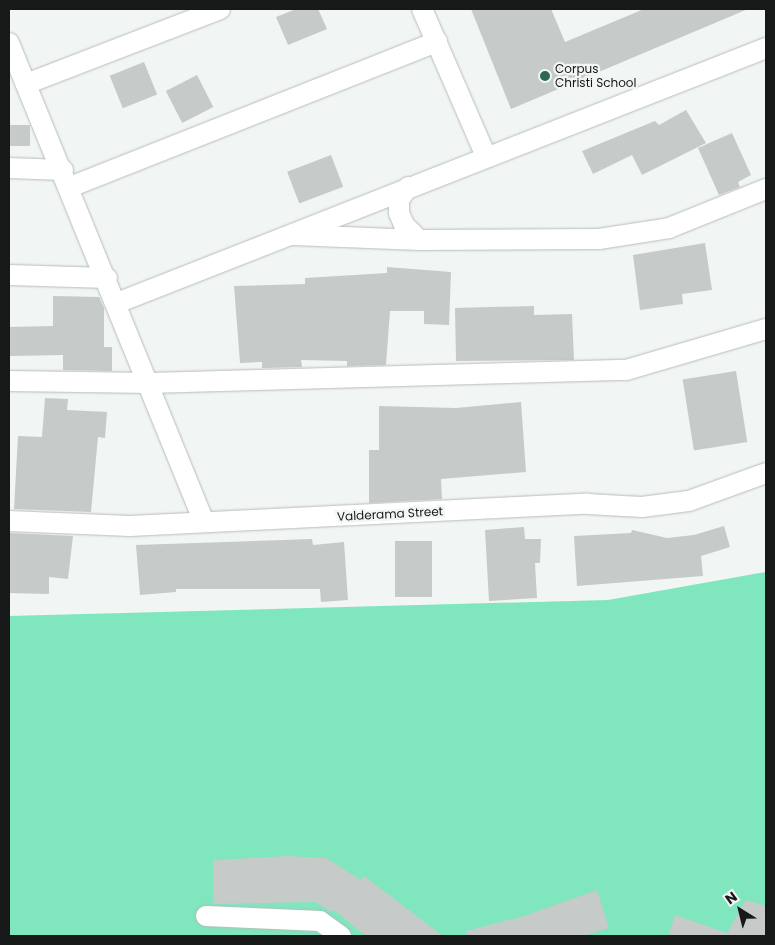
<!DOCTYPE html>
<html>
<head>
<meta charset="utf-8">
<style>
  body { margin:0 }
  #map { position:relative; width:775px; height:945px; overflow:hidden; background:#f1f5f3; font-family:Poppins,sans-serif }
  div>[style] { position:absolute }
  .green>* { inset:0; background:#7fe6be }
  .building>* { inset:0; background:#c6cac8; transform-origin:0 0 }
  .roads { filter:drop-shadow(0 0 1px #b8bcba) drop-shadow(0 0 1px #b8bcba) }
  .minor>* { height:20px; margin:-10px; padding:0 10px; transform-origin:10px; border-radius:10px; background:#fff }
  .dots>* { width:14px; height:14px; translate:-50% -50%; box-sizing:border-box; border:2px solid #f1f5f3; border-radius:50% }
  span { translate:-50% -50%; white-space:nowrap; text-align:center; line-height:1.15; -webkit-text-stroke:4.5px #f1f5f3; paint-order:stroke }
  .poi-label { font-size:12px; color:#171918 }
  .left { translate:0 -50%; text-align:left }
  .street-label { font-size:12px; color:#171918 }
  .frame { position:absolute; inset:0; border:10px solid #171918; pointer-events:none }
  .north { position:absolute; left:715px; top:885px; width:50px; height:50px; -webkit-text-stroke:4px #f1f5f3; paint-order:stroke; rotate:324deg; font-size:14px; font-weight:700; line-height:20px; text-align:center; color:#171918 }
  .north::after { content:''; display:block; margin:auto; width:18px; height:22px; background:#171918; clip-path:polygon(50% 0,100% 100%,50% 72%,0 100%) }
</style>
</head>
<body>
<div id="map">
  <div class="green">
    <div style="clip-path:polygon(766px 572px,766px 936px,9px 936px,9px 616px,608px 600px)"></div>
  </div>
  <div class="building">
    <div style="clip-path:polygon(296px 9px,318px 9px,327px 29px,288px 45px,276px 17px)"></div>
    <div style="clip-path:polygon(471px 9px,551px 9px,565px 42px,644px 9px,748px 9px,511px 109px)"></div>
    <div style="left:144px;top:62px;width:35px;height:37px;rotate:68deg"></div>
    <div style="left:197px;top:75px;width:36px;height:35px;rotate:63deg"></div>
    <div style="clip-path:polygon(686px 110px,706px 143px,642px 175px,632px 155px,593px 174px,582px 151px,655px 121px,659px 125px)"></div>
    <div style="left:9px;top:125px;width:21px;height:21px"></div>
    <div style="clip-path:polygon(732px 133px,751px 175px,738px 182px,740px 187px,719px 195px,698px 148px)"></div>
    <div style="left:331px;top:155px;width:34px;height:47px;rotate:69deg"></div>
    <div style="clip-path:polygon(705px 243px,712px 290px,682px 294px,683px 304px,640px 310px,633px 255px)"></div>
    <div style="clip-path:polygon(387px 267px,451px 272px,449px 325px,424px 324px,424px 311px,390px 311px,386px 365px,347px 366px,347px 361px,301px 360px,302px 367px,262px 368px,262px 362px,240px 363px,234px 286px,305px 284px,305px 278px,387px 273px)"></div>
    <div style="clip-path:polygon(53px 296px,99px 297px,104px 308px,104px 347px,112px 347px,112px 371px,63px 370px,63px 355px,9px 356px,9px 327px,53px 326px)"></div>
    <div style="clip-path:polygon(534px 306px,534px 315px,572px 314px,574px 360px,456px 361px,455px 308px)"></div>
    <div style="left:736px;top:371px;width:72px;height:54px;rotate:81deg"></div>
    <div style="clip-path:polygon(45px 398px,68px 399px,67px 410px,107px 412px,105px 438px,98px 437px,91px 512px,14px 509px,18px 436px,42px 437px)"></div>
    <div style="clip-path:polygon(521px 402px,526px 472px,441px 479px,442px 499px,369px 503px,369px 450px,379px 450px,379px 406px,456px 408px)"></div>
    <div style="clip-path:polygon(724px 526px,730px 547px,701px 556px,703px 576px,577px 586px,574px 536px,631px 533px,632px 530px,667px 538px,694px 535px)"></div>
    <div style="clip-path:polygon(524px 527px,525px 539px,541px 539px,540px 563px,535px 563px,537px 598px,489px 601px,485px 530px)"></div>
    <div style="clip-path:polygon(9px 533px,73px 536px,68px 579px,49px 577px,49px 594px,9px 593px)"></div>
    <div style="clip-path:polygon(312px 539px,313px 545px,344px 542px,348px 600px,321px 602px,320px 589px,176px 589px,176px 592px,140px 595px,136px 545px)"></div>
    <div style="left:395px;top:541px;width:37px;height:56px"></div>
    <div style="clip-path:polygon(289px 856px,326px 858px,361px 880px,364px 876px,443px 936px,366px 936px,334px 910px,332px 912px,315px 902px,213px 904px,213px 860px)"></div>
    <div style="clip-path:polygon(597px 890px,609px 928px,583px 936px,467px 936px,466px 931px,524px 916px)"></div>
    <div style="clip-path:polygon(746px 900px,766px 906px,766px 936px,668px 936px,675px 915px,727px 933px)"></div>
  </div>
  <div class="roads">
    <div class="minor">
      <div style="left:422px;top:9px;width:160px;rotate:66.5deg"></div>
      <div style="left:9px;top:43px;width:517px;rotate:67.85deg"></div>
      <div style="left:26px;top:84px;width:208px;rotate:-21.1deg"></div>
      <div style="left:9px;top:168px;width:54px;rotate:2.1deg"></div>
      <div style="left:70px;top:187px;width:395px;rotate:-21.6deg"></div>
      <div style="left:408px;top:187px;width:16px;rotate:125deg"></div>
      <div style="left:399px;top:200px;width:13px;rotate:90deg"></div>
      <div style="left:399px;top:213px;width:13px;rotate:67deg"></div>
      <div style="left:404px;top:225px;width:21px;rotate:45deg"></div>
      <div style="left:293px;top:235px;width:126px;rotate:2.3deg"></div>
      <div style="left:419px;top:240px;width:180px;rotate:-0.3deg"></div>
      <div style="left:599px;top:239px;width:71px;rotate:-8.9deg"></div>
      <div style="left:669px;top:228px;width:105px;rotate:-21.9deg"></div>
      <div style="left:9px;top:275px;width:98px;rotate:1.8deg"></div>
      <div style="left:117px;top:303px;width:697px;rotate:-21.45deg"></div>
      <div style="left:9px;top:381px;width:141px;rotate:0.8deg"></div>
      <div style="left:150px;top:383px;width:476px;rotate:-1.6deg"></div>
      <div style="left:626px;top:370px;width:146px;rotate:-16.3deg"></div>
      <div style="left:9px;top:521px;width:121px;rotate:2.4deg"></div>
      <div style="left:130px;top:526px;width:459px;rotate:-2.8deg"></div>
      <div style="left:588px;top:504px;width:54px;rotate:3.2deg"></div>
      <div style="left:642px;top:507px;width:47px;rotate:-7.3deg"></div>
      <div style="left:689px;top:501px;width:82px;rotate:-20deg"></div>
      <div style="left:206px;top:916px;width:114px;rotate:2.5deg"></div>
      <div style="left:320px;top:921px;width:26px;rotate:36deg"></div>
    </div>
  </div>
  <div class="dots">
    <div style="left:545px;top:76px;background:#2d6852"></div>
  </div>
  <div class="poi-label">
    <span class="left" style="left:555px;top:76px">Corpus<br>Christi School</span>
  </div>
  <div class="street-label">
    <span style="left:390px;top:514px;rotate:-3deg">Valderama Street</span>
  </div>
  <div class="frame"></div>
  <div class="north">N</div>
</div>
</body>
</html>
